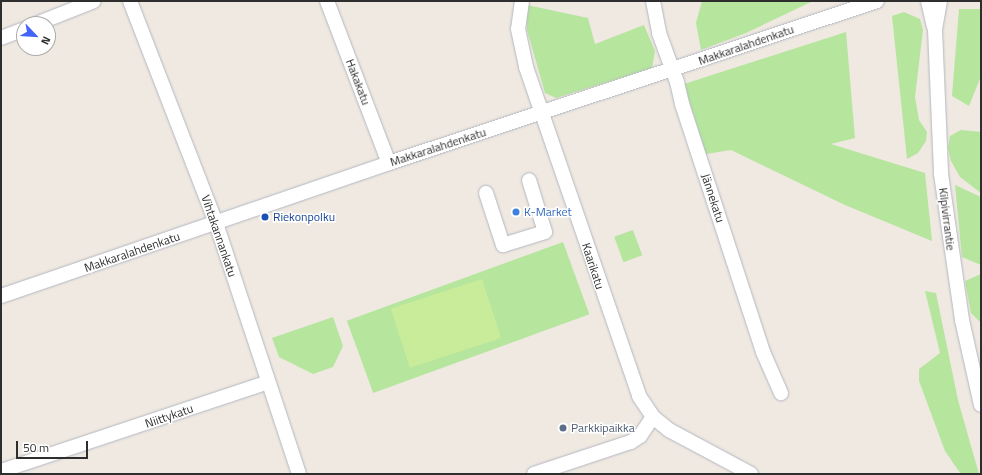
<!DOCTYPE html>
<html>
<head>
<meta charset="utf-8">
<style>
  body { margin:0 }
  #map { position:relative; width:982px; height:475px; overflow:hidden; background:#efe9e1; font-family:"Titillium Web",sans-serif }
  div>[style] { position:absolute }
  .green>* { inset:0; background:#b6e59e; transform-origin:0 0 }
  .pitch>* { inset:0; background:#c9ec9a; transform-origin:0 0 }
  .roads { filter:drop-shadow(0 0 1px #b4b7c1) drop-shadow(0 0 1px #b4b7c1) }
  .minor>* { height:14px; margin:-7px; padding:0 7px; transform-origin:7px; border-radius:7px; background:#fff }
  .dots>* { width:11px; height:11px; translate:-50% -50%; box-sizing:border-box; border:2px solid #fff; border-radius:50% }
  span { translate:-50% -50%; white-space:nowrap; text-align:center; line-height:1.15; -webkit-text-stroke:3px #fff; paint-order:stroke }
  .street-label { font-size:12px; color:#2e2e2e }
  .shop-label { font-size:12px; color:#366cbe }
  .left { translate:0 -50%; text-align:left }
  .transit-label { font-size:12px; color:#164399 }
  .service-label { font-size:12px; color:#4e5e75 }
  .frame { position:absolute; inset:0; border:2px solid #2e2e2e; pointer-events:none }
  .north { position:absolute; left:16px; top:16px; width:40px; height:40px; box-sizing:border-box; background:#fff; border:1px solid #ababab; border-radius:50%; rotate:115deg; font-size:11px; font-weight:700; line-height:16px; text-align:center; color:#2e2e2e }
  .north::after { content:''; display:block; margin:auto; width:14px; height:18px; background:#4264fb; clip-path:polygon(50% 0,100% 100%,50% 72%,0 100%) }
  .scale { position:absolute; left:16px; top:441px; width:72px; height:18px; box-sizing:border-box; border:2px solid #2e2e2e; border-top:0; padding-left:5px; font-size:12px; line-height:14px; white-space:nowrap; color:#2e2e2e; -webkit-text-stroke:3px #fff; paint-order:stroke }
</style>
</head>
<body>
<div id="map">
  <div class="green">
    <div style="clip-path:polygon(702px 1px,813px 1px,746px 33px,701px 50px,696px 23px)"></div>
    <div style="clip-path:polygon(527px 5px,588px 18px,595px 44px,644px 25px,655px 51px,652px 68px,556px 98px,545px 93px,527px 30px)"></div>
    <div style="clip-path:polygon(959px 9px,981px 9px,981px 76px,969px 106px,952px 96px)"></div>
    <div style="clip-path:polygon(904px 12px,920px 19px,923px 30px,915px 97px,919px 120px,927px 132px,926px 141px,918px 153px,907px 159px,892px 16px)"></div>
    <div style="clip-path:polygon(846px 32px,855px 138px,831px 144px,925px 173px,932px 241px,845px 205px,731px 150px,706px 154px,684px 84px)"></div>
    <div style="clip-path:polygon(961px 130px,981px 132px,981px 193px,960px 177px,951px 161px,948px 148px,950px 136px)"></div>
    <div style="clip-path:polygon(955px 185px,981px 197px,981px 265px,962px 257px)"></div>
    <div style="left:633px;top:230px;width:27px;height:20px;rotate:70deg"></div>
    <div style="left:563px;top:242px;width:77px;height:230px;rotate:70deg"></div>
    <div style="clip-path:polygon(981px 274px,981px 323px,971px 313px,965px 281px)"></div>
    <div style="clip-path:polygon(925px 291px,936px 293px,958px 400px,979px 474px,961px 474px,958px 470px,945px 451px,919px 381px,919px 369px,940px 353px)"></div>
    <div style="clip-path:polygon(333px 317px,343px 346px,333px 367px,313px 374px,279px 357px,272px 338px)"></div>
  </div>
  <div class="pitch">
    <div style="left:482px;top:279px;width:62px;height:96px;rotate:72deg"></div>
  </div>
  <div class="roads">
    <div class="minor">
      <div style="left:130px;top:1px;width:238px;rotate:68.8deg"></div>
      <div style="left:216px;top:223px;width:264px;rotate:71.7deg"></div>
      <div style="left:327px;top:1px;width:173px;rotate:69.1deg"></div>
      <div style="left:522px;top:1px;width:28px;rotate:98deg"></div>
      <div style="left:518px;top:29px;width:39px;rotate:78deg"></div>
      <div style="left:526px;top:67px;width:348px;rotate:71deg"></div>
      <div style="left:639px;top:396px;width:25px;rotate:56deg"></div>
      <div style="left:653px;top:417px;width:21px;rotate:39deg"></div>
      <div style="left:669px;top:430px;width:93px;rotate:28.2deg"></div>
      <div style="left:653px;top:1px;width:33px;rotate:79deg"></div>
      <div style="left:659px;top:33px;width:52px;rotate:69.8deg"></div>
      <div style="left:677px;top:82px;width:23px;rotate:77deg"></div>
      <div style="left:682px;top:104px;width:261px;rotate:71.9deg"></div>
      <div style="left:763px;top:352px;width:45px;rotate:66.3deg"></div>
      <div style="left:928px;top:1px;width:26px;rotate:77deg"></div>
      <div style="left:940px;top:1px;width:28px;rotate:100deg"></div>
      <div style="left:935px;top:29px;width:145px;rotate:87.6deg"></div>
      <div style="left:941px;top:174px;width:148px;rotate:81.8deg"></div>
      <div style="left:962px;top:320px;width:87px;rotate:77.4deg"></div>
      <div style="left:36px;top:24px;width:62px;rotate:-21.6deg"></div>
      <div style="left:1px;top:38px;width:25px;rotate:-21deg"></div>
      <div style="left:486px;top:193px;width:55px;rotate:71.9deg"></div>
      <div style="left:503px;top:245px;width:44px;rotate:-17.2deg"></div>
      <div style="left:545px;top:232px;width:54px;rotate:-107.1deg"></div>
      <div style="left:1px;top:296px;width:410px;rotate:-18.9deg"></div>
      <div style="left:389px;top:163px;width:514px;rotate:-18.36deg"></div>
      <div style="left:1px;top:471px;width:281px;rotate:-18.4deg"></div>
      <div style="left:534px;top:474px;width:102px;rotate:-18.3deg"></div>
      <div style="left:631px;top:442px;width:11px;rotate:-34deg"></div>
      <div style="left:640px;top:436px;width:23px;rotate:-56deg"></div>
    </div>
  </div>
  <div class="dots">
    <div style="left:516px;top:212px;background:#3f7fe0"></div>
    <div style="left:265px;top:217px;background:#1a4fb4"></div>
    <div style="left:563px;top:428px;background:#5c6f8a"></div>
  </div>
  <div class="street-label">
    <span style="left:746px;top:45px;rotate:-19deg">Makkaralahdenkatu</span>
    <span style="left:358px;top:82px;rotate:69deg">Hakakatu</span>
    <span style="left:438px;top:147px;rotate:-18deg">Makkaralahdenkatu</span>
    <span style="left:713px;top:198px;rotate:72deg">Jännekatu</span>
    <span style="left:947px;top:219px;rotate:83deg">Kilpivirrantie</span>
    <span style="left:219px;top:236px;rotate:71deg">Vihtakannankatu</span>
    <span style="left:132px;top:252px;rotate:-19deg">Makkaralahdenkatu</span>
    <span style="left:593px;top:266px;rotate:72deg">Kaarikatu</span>
    <span style="left:169px;top:416px;rotate:-19deg">Niittykatu</span>
  </div>
  <div class="shop-label">
    <span class="left" style="left:524px;top:212px">K-Market</span>
  </div>
  <div class="transit-label">
    <span class="left" style="left:273px;top:217px">Riekonpolku</span>
  </div>
  <div class="service-label">
    <span class="left" style="left:571px;top:428px">Parkkipaikka</span>
  </div>
  <div class="frame"></div>
  <div class="north">N</div>
  <div class="scale">50 m</div>
</div>
</body>
</html>
